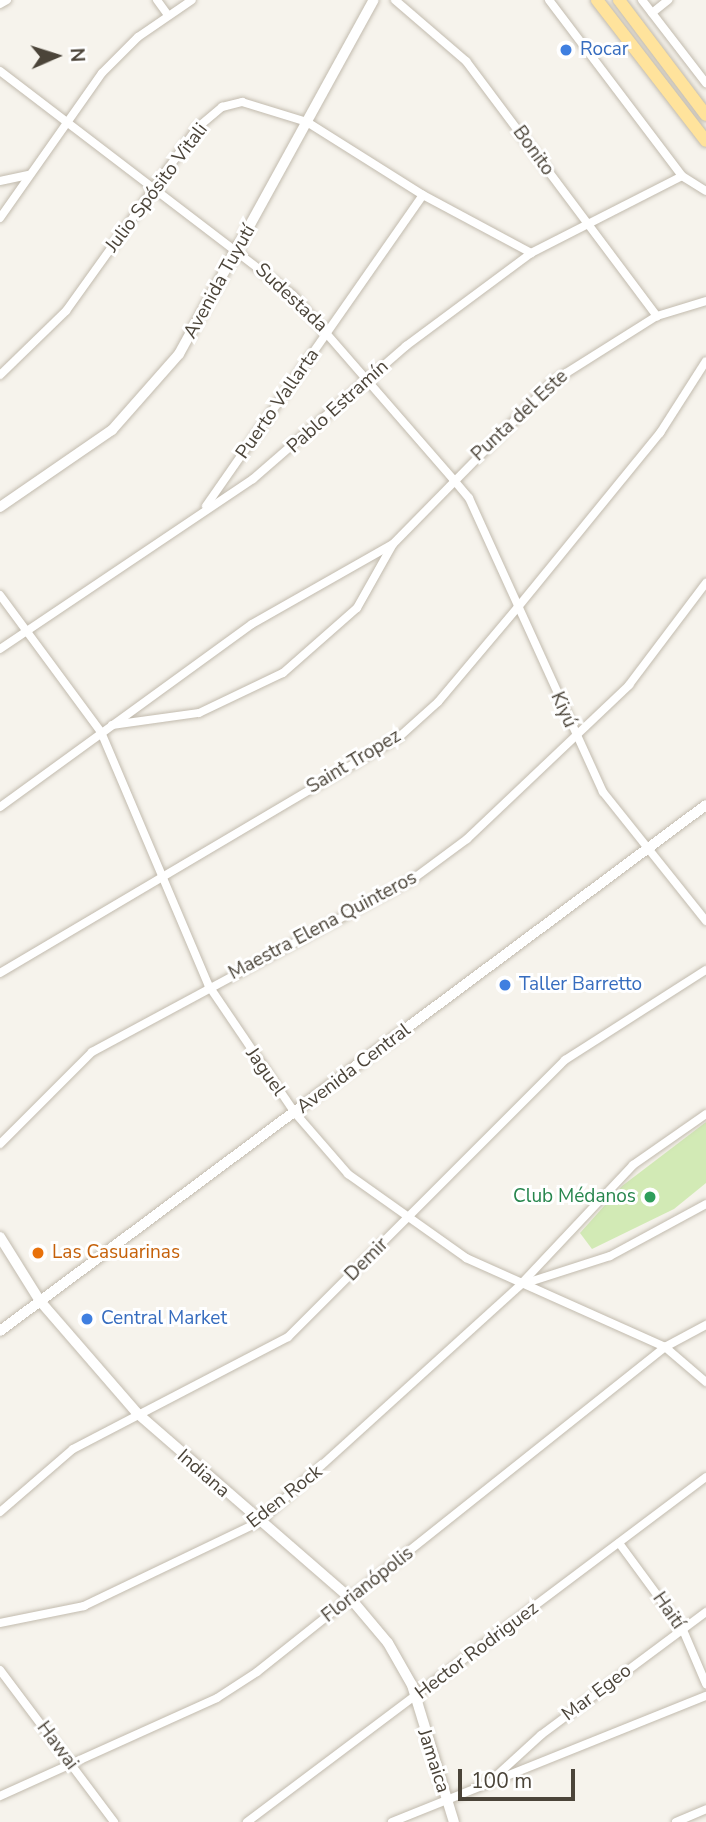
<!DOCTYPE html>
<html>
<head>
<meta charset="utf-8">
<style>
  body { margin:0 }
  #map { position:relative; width:706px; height:1822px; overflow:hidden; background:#f6f3ec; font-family:"Nunito Sans",sans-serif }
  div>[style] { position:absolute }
  .green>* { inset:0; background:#d2eab5 }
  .roads { filter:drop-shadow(0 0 2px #c2bbae) drop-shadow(0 0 2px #c2bbae) }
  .minor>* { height:8px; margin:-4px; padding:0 4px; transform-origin:4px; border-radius:4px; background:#fff }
  .tertiary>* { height:10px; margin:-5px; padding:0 5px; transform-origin:5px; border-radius:5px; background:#fff }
  .primary>* { height:12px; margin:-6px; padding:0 6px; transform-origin:6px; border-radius:6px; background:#ffe39c }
  .dots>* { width:19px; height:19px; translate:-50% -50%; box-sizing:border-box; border:4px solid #fff; border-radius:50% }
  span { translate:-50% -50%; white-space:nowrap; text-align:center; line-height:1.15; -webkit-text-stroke:6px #fff; paint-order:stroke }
  .shop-label { font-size:19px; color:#366cbe }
  .left { translate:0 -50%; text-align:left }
  .street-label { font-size:19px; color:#4b4439 }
  .leisure-label { font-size:19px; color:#27864d }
  .right { translate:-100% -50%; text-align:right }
  .food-label { font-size:19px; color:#c56008 }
  .north { position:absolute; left:21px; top:21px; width:70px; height:70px; -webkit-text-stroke:5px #fff; paint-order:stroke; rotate:87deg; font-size:19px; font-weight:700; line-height:28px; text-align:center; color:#4b4439 }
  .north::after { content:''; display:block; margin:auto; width:24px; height:32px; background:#4b4439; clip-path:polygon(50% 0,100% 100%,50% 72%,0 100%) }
  .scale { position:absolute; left:458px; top:1769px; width:117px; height:32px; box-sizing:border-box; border:4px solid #4b4439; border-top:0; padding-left:9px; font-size:21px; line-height:24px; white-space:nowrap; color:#4b4439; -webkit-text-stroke:5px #fff; paint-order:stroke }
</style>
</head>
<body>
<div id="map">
  <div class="green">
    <div style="clip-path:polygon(706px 1122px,706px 1183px,674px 1209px,592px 1249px,580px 1233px,622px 1186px)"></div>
  </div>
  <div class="roads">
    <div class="minor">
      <div style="left:157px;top:0;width:17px;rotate:54deg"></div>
      <div style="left:395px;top:0;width:94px;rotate:40.7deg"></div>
      <div style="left:466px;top:61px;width:319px;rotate:53.2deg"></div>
      <div style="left:549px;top:0;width:221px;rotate:52.9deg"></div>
      <div style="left:682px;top:176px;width:28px;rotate:32deg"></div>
      <div style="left:642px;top:0;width:105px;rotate:52.4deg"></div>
      <div style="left:0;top:4px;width:8px;rotate:-30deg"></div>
      <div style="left:652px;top:13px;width:21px;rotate:-39deg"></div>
      <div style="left:0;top:71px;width:369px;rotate:37.4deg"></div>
      <div style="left:293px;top:295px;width:244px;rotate:49deg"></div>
      <div style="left:453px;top:479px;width:25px;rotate:50deg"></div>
      <div style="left:469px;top:498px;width:323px;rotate:65.5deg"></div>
      <div style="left:603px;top:792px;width:165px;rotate:51.4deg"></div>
      <div style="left:0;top:181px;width:30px;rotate:-12deg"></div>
      <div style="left:0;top:218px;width:177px;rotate:-54.9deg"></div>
      <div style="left:102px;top:73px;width:51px;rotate:-45deg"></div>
      <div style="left:138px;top:37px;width:65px;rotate:-34.4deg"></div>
      <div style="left:0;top:375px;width:92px;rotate:-44.1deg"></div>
      <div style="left:66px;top:311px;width:225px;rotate:-54.4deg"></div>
      <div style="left:197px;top:128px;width:33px;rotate:-40deg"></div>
      <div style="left:222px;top:107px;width:21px;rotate:-14deg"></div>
      <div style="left:242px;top:102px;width:68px;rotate:17.1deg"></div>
      <div style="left:307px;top:122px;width:137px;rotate:32.2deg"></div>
      <div style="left:423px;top:195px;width:123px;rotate:28.2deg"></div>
      <div style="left:206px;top:506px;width:379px;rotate:-55.1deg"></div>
      <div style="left:0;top:595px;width:170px;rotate:53.6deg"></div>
      <div style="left:101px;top:732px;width:276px;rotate:67deg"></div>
      <div style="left:209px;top:986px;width:153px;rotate:55.9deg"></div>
      <div style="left:295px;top:1113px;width:81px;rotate:49deg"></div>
      <div style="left:348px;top:1174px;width:145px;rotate:35.4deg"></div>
      <div style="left:466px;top:1258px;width:218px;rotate:24.1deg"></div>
      <div style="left:665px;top:1347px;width:54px;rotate:40.5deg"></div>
      <div style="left:0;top:649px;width:305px;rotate:-33.9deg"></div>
      <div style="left:253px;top:479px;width:203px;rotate:-41deg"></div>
      <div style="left:406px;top:346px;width:156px;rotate:-36.6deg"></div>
      <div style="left:531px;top:253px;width:169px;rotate:-27deg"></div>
      <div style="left:112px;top:725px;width:88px;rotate:-7.9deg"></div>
      <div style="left:199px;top:713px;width:93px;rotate:-25.5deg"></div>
      <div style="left:283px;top:673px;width:98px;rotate:-41.3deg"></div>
      <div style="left:357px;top:608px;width:73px;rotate:-60.6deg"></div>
      <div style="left:0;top:807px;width:311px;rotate:-36deg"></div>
      <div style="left:252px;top:624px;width:162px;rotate:-29.6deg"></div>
      <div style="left:393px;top:544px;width:227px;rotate:-45.5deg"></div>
      <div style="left:552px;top:382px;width:124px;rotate:-32.2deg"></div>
      <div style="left:657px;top:316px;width:51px;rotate:-17deg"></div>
      <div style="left:0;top:973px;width:462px;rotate:-30.6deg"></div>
      <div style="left:398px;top:738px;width:54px;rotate:-42deg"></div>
      <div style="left:438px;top:702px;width:124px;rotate:-49.9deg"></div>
      <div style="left:518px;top:607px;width:225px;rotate:-50.8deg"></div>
      <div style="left:660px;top:433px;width:85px;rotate:-57.4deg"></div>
      <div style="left:0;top:1144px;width:130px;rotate:-45deg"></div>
      <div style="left:92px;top:1052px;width:365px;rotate:-28.3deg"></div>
      <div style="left:413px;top:879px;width:67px;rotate:-36.5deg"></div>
      <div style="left:467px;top:839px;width:224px;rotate:-43.5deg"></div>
      <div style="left:629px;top:685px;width:128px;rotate:-53deg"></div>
      <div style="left:523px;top:1284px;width:91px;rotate:-17.8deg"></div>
      <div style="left:610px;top:1256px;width:109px;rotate:-28.4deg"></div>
      <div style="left:0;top:1512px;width:96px;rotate:-40.8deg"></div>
      <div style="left:73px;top:1449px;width:242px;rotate:-27.5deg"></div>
      <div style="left:288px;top:1337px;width:392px;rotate:-45deg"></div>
      <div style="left:565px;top:1060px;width:167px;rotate:-32.6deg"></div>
      <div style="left:619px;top:1543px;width:108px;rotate:53.7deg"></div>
      <div style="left:683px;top:1630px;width:59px;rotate:66.9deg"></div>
      <div style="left:0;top:1623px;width:86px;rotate:-11.4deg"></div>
      <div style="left:84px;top:1606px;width:194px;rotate:-25.6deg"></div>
      <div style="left:259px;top:1522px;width:353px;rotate:-42.2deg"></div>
      <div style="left:520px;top:1285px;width:165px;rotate:-46.7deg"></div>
      <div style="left:633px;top:1165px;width:89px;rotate:-34.9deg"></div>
      <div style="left:0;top:1670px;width:190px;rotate:53.1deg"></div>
      <div style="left:495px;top:1777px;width:62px;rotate:-42.4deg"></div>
      <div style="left:541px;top:1735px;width:206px;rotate:-36.7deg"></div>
      <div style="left:0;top:1796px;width:238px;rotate:-24.3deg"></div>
      <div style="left:217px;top:1698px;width:48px;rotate:-33deg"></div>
      <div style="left:257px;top:1672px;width:522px;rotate:-38.54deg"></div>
      <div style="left:665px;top:1347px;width:47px;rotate:-28.2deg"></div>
      <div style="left:247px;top:1822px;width:574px;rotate:-36.93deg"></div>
      <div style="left:392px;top:1822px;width:338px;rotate:-21.9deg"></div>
      <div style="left:676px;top:1822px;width:33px;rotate:-23deg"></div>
    </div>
    <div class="tertiary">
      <div style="left:0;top:507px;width:136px;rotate:-34.5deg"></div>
      <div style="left:112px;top:430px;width:101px;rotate:-48.6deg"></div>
      <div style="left:179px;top:354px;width:404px;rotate:-61.2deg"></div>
      <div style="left:0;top:1237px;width:75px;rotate:58deg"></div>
      <div style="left:40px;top:1301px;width:148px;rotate:49.1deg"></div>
      <div style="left:137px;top:1413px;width:284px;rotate:41deg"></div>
      <div style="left:351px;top:1599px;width:57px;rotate:49.9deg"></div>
      <div style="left:388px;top:1643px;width:48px;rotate:60.3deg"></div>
      <div style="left:412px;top:1685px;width:143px;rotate:73deg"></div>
      <div style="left:0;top:1331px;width:880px;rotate:-36.69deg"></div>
    </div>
    <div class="primary">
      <div style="left:597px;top:0;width:178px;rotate:52.3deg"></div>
      <div style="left:619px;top:0;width:144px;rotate:52.9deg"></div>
    </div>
  </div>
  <div class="dots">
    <div style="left:566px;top:50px;background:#3f7fe0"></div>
    <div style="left:505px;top:985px;background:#3f7fe0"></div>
    <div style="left:650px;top:1197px;background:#2e9e5b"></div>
    <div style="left:38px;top:1253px;background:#e8710a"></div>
    <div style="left:87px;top:1319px;background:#3f7fe0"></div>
  </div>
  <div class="shop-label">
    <span class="left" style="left:580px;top:50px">Rocar</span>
    <span class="left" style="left:519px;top:985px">Taller Barretto</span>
    <span class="left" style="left:101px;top:1319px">Central Market</span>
  </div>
  <div class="street-label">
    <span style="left:533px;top:151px;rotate:54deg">Bonito</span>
    <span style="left:157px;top:188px;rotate:-53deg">Julio Spósito Vitali</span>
    <span style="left:220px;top:282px;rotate:-61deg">Avenida Tuyutí</span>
    <span style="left:291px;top:298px;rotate:43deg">Sudestada</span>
    <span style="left:278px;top:404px;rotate:-55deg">Puerto Vallarta</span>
    <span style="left:338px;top:407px;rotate:-42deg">Pablo Estramín</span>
    <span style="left:520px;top:416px;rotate:-43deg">Punta del Este</span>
    <span style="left:563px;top:710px;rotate:66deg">Kiyú</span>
    <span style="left:354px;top:762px;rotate:-31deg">Saint Tropez</span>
    <span style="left:323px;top:926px;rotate:-28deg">Maestra Elena Quinteros</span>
    <span style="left:354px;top:1069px;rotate:-37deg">Avenida Central</span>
    <span style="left:265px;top:1072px;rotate:55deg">Jaguel</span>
    <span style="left:367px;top:1260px;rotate:-45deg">Demir</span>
    <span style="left:203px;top:1474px;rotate:41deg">Indiana</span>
    <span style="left:285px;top:1497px;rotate:-38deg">Eden Rock</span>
    <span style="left:368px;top:1585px;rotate:-38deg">Florianópolis</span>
    <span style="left:668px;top:1611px;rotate:55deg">Haití</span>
    <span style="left:477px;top:1651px;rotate:-37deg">Hector Rodriguez</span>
    <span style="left:597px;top:1693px;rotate:-37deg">Mar Egeo</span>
    <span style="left:57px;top:1746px;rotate:53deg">Hawai</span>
    <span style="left:433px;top:1761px;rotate:72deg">Jamaica</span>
  </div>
  <div class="leisure-label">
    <span class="right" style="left:636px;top:1197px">Club Médanos</span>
  </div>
  <div class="food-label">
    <span class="left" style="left:52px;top:1253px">Las Casuarinas</span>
  </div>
  <div class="north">N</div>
  <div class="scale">100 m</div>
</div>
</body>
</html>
